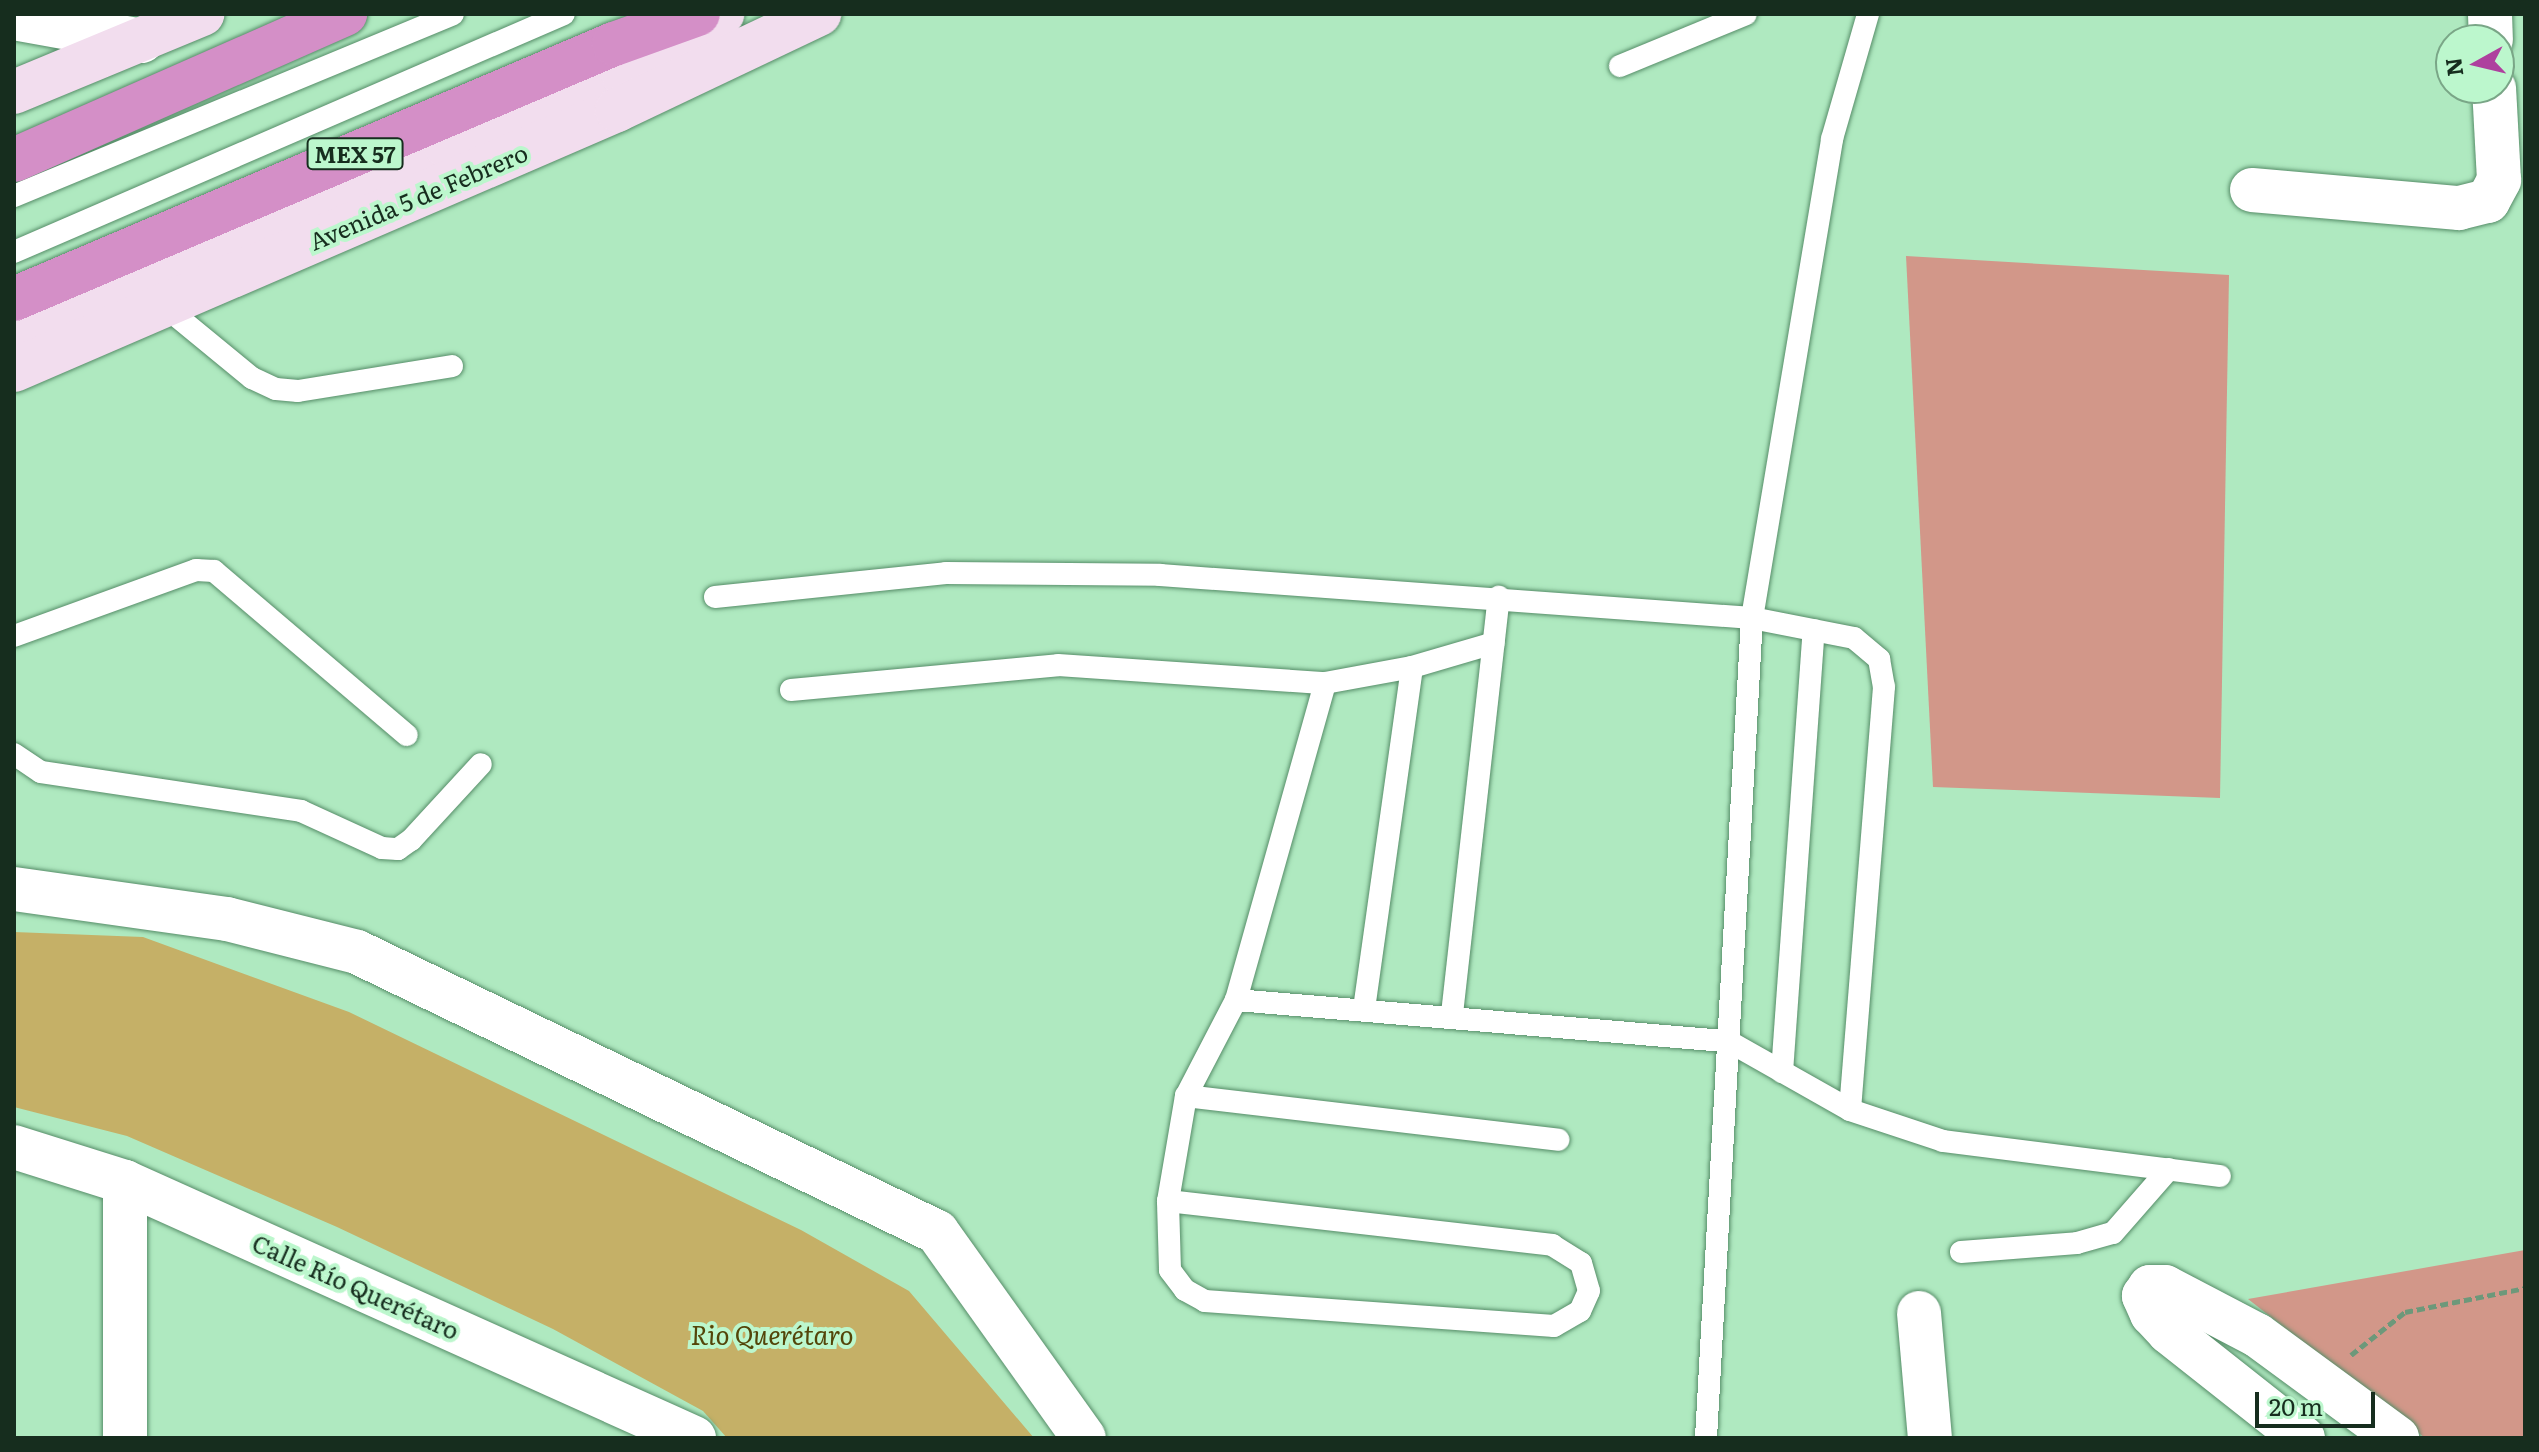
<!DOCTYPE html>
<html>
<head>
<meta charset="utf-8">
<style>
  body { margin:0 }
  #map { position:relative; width:2539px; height:1452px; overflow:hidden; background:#afe9c0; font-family:Literata,serif }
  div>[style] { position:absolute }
  .green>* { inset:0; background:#d29789 }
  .water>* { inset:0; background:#c5b067 }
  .path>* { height:5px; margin-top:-2.5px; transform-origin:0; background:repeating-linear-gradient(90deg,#6d987a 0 8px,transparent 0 12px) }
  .roads { filter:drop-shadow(0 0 2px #568d68) drop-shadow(0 0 2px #568d68) }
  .lane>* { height:22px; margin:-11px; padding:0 11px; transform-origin:11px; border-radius:11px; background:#fff }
  .street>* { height:44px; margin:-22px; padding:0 22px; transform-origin:22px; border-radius:22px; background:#fff }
  .secondary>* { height:44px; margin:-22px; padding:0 22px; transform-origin:22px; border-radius:22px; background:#f2ddee }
  .highway>* { height:44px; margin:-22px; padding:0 22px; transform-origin:22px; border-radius:22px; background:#d48fc7 }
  span { translate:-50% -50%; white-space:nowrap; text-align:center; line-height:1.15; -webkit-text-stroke:8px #bcf7cd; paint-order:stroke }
  .shield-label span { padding:2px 6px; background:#bcf7cd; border:2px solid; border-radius:6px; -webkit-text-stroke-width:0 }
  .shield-label { font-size:22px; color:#162d1e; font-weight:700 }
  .street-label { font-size:24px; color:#162d1e }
  .water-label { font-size:26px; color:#534509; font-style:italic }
  .frame { position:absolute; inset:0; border:16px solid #162d1e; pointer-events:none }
  .north { position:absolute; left:2435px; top:24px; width:80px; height:80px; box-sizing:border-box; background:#bcf7cd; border:2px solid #7aa687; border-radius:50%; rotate:262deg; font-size:22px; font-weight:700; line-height:32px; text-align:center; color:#162d1e }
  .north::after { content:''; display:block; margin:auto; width:28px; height:36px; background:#ae409e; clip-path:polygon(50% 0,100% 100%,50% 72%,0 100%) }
  .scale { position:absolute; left:2255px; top:1392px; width:120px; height:36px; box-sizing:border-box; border:4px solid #162d1e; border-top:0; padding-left:10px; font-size:24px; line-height:28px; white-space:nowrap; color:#162d1e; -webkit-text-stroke:6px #bcf7cd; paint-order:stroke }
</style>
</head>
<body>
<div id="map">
  <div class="green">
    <div style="clip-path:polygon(1906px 256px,2229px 275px,2220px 798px,1933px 787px)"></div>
    <div style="clip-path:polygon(2525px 1250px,2525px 1438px,2425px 1438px,2248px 1299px)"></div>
  </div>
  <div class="water">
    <div style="clip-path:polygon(14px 932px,143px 937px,349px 1012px,801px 1230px,909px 1291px,1034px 1438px,727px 1438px,703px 1411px,553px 1329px,337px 1227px,127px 1136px,14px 1107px)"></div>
  </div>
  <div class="path">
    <div style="left:2351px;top:1355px;width:69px;rotate:-38.5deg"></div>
    <div style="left:2405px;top:1312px;width:122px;rotate:-11.3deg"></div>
  </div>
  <div class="roads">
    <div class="lane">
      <div style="left:1620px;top:66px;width:136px;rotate:-22.4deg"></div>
      <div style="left:14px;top:196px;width:475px;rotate:-22.5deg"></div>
      <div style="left:14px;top:252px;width:599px;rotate:-23.4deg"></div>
      <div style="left:163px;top:305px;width:115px;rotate:39.4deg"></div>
      <div style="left:252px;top:378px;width:26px;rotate:25deg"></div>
      <div style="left:276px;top:389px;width:22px;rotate:5deg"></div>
      <div style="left:298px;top:391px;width:156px;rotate:-9.2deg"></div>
      <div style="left:715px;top:597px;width:232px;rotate:-5.9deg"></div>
      <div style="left:946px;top:573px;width:214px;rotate:0.5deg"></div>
      <div style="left:1160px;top:575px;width:594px;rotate:4.15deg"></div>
      <div style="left:1752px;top:618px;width:104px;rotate:11.1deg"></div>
      <div style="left:1854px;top:638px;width:33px;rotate:40deg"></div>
      <div style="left:1879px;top:659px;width:28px;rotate:80deg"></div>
      <div style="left:1884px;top:687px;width:424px;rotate:94.6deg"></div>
      <div style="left:14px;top:636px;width:194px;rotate:-19.9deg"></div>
      <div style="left:196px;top:570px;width:18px;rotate:3deg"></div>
      <div style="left:214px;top:571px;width:253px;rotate:40.4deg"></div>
      <div style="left:791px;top:690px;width:268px;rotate:-5.3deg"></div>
      <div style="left:1058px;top:665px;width:268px;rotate:3.9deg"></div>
      <div style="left:1325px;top:683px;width:88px;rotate:-10.4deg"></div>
      <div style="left:1412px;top:667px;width:85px;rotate:-16.3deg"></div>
      <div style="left:14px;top:754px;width:32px;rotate:34deg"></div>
      <div style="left:41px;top:772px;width:263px;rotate:8.5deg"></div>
      <div style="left:301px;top:811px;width:89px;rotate:24.6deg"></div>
      <div style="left:382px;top:848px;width:16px;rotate:4deg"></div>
      <div style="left:398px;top:849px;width:16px;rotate:-35deg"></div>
      <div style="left:411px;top:840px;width:103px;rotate:-47.4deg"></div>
      <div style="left:1236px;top:1000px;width:494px;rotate:4.8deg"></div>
      <div style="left:1728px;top:1041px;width:140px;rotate:29.5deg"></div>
      <div style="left:1850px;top:1110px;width:98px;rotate:18.4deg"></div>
      <div style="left:1943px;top:1141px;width:279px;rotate:7.2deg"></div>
      <div style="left:1364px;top:1009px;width:345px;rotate:-82deg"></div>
      <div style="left:1452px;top:1014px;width:420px;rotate:-83.6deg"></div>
      <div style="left:1782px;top:1072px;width:443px;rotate:-85.9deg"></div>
      <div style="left:1186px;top:1096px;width:375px;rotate:6.7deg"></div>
      <div style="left:1168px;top:1201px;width:387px;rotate:6.5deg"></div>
      <div style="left:1552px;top:1245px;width:34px;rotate:32deg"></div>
      <div style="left:1581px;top:1263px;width:29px;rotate:74deg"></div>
      <div style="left:1589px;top:1291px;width:22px;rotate:114deg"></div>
      <div style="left:1580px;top:1311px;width:30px;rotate:150deg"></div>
      <div style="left:1554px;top:1326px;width:350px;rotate:-175.9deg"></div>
      <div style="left:1205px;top:1301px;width:23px;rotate:-151deg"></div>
      <div style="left:1185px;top:1290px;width:25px;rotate:-127deg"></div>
      <div style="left:1170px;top:1270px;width:69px;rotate:-91.7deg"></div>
      <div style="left:1168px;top:1201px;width:107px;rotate:-80.3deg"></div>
      <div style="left:1186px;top:1096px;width:108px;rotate:-62.5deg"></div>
      <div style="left:1236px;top:1000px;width:329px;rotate:-74.3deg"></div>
      <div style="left:1961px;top:1252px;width:116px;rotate:-4.4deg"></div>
      <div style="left:2077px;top:1243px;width:37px;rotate:-16deg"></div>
      <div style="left:2113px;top:1233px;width:85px;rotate:-48.8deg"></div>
      <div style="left:1706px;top:1438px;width:821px;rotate:-86.79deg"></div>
      <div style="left:1752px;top:618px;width:486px;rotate:-80.5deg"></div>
      <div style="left:1832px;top:139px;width:130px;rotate:-73.9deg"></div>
    </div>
    <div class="street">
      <div style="left:2490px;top:14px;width:26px;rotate:88deg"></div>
      <div style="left:14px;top:18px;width:130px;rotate:10.2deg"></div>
      <div style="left:2252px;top:190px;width:208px;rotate:5deg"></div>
      <div style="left:2459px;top:208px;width:30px;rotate:-14deg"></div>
      <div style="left:2488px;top:201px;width:24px;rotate:-62deg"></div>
      <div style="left:2499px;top:180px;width:92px;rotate:-93.1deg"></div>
      <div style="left:14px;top:889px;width:215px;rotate:8deg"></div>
      <div style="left:227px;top:919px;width:134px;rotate:14.2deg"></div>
      <div style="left:357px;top:952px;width:644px;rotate:25.77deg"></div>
      <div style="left:937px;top:1232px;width:253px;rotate:54.5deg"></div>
      <div style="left:14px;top:1147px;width:116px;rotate:17.5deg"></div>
      <div style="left:125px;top:1182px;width:624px;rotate:24.22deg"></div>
      <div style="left:125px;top:1182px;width:256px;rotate:90deg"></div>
      <div style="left:1919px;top:1313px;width:125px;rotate:85deg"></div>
      <div style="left:2303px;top:1438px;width:171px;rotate:-141.7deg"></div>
      <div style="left:2169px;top:1332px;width:25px;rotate:-133deg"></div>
      <div style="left:2152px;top:1314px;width:20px;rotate:-114deg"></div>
      <div style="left:2144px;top:1296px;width:11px;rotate:-56deg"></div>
      <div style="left:2150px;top:1287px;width:15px"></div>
      <div style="left:2165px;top:1287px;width:104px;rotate:27.6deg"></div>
      <div style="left:2257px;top:1335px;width:174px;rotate:36.3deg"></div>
    </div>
    <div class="secondary">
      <div style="left:14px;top:92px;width:204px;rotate:-22.5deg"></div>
      <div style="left:14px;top:330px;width:470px;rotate:-23.1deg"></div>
      <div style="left:446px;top:146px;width:191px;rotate:-21.2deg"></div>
      <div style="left:624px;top:77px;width:117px;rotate:-32.7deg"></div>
      <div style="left:14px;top:370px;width:657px;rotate:-23.32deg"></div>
      <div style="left:617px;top:110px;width:224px;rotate:-25.4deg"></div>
    </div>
    <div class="highway">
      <div style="left:14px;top:160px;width:362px;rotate:-23.8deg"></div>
      <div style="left:14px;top:299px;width:652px;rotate:-23.03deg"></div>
      <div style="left:614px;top:44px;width:89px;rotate:-19.7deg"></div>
    </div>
  </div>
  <div class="shield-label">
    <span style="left:355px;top:154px">MEX 57</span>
  </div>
  <div class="street-label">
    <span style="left:418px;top:196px;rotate:-23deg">Avenida 5 de Febrero</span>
    <span style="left:356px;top:1286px;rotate:24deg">Calle Río Querétaro</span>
  </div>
  <div class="water-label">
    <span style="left:772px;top:1334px">Rio Querétaro</span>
  </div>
  <div class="frame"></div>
  <div class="north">N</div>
  <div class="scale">20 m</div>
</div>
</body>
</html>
